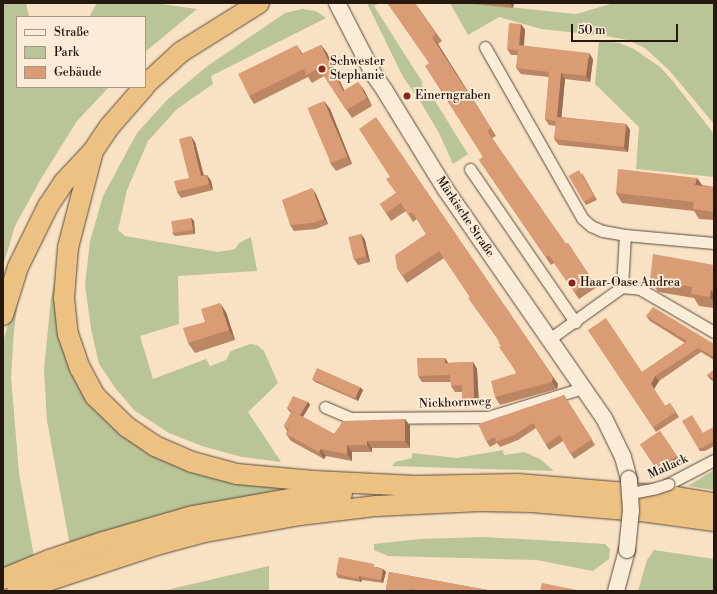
<!DOCTYPE html>
<html>
<head>
<meta charset="utf-8">
<style>
  body { margin:0 }
  #map { position:relative; width:717px; height:594px; overflow:hidden; background:#f9e2c3; font-family:"Libre Bodoni",serif }
  div>[style] { position:absolute }
  .green>* { inset:0; background:#b9c497 }
  .roads { filter:drop-shadow(0 0 1px #594a3e) drop-shadow(0 0 1px #594a3e) }
  .minor>* { height:11px; margin:-5.5px; padding:0 5.5px; transform-origin:5.5px; border-radius:5.5px; background:#fbecd8 }
  .secondary>* { height:16px; margin:-8px; padding:0 8px; transform-origin:8px; border-radius:8px; background:#fbecd8 }
  .motorway>* { height:20px; margin:-10px; padding:0 10px; transform-origin:10px; border-radius:10px; background:#ecc182 }
  .bridges { filter:drop-shadow(0 0 1px #594a3e) drop-shadow(0 0 1px #594a3e) }
  .minor-bridge>* { height:11px; margin:-5.5px; padding:0 5.5px; transform-origin:5.5px; border-radius:5.5px; background:#fbecd8 }
  .secondary-bridge>* { height:16px; margin:-8px; padding:0 8px; transform-origin:8px; border-radius:8px; background:#fbecd8 }
  .wall>* { inset:0; background:#bb8664; transform-origin:0 0 }
  .shaded-wall>* { inset:0; background:#986d51 }
  .building>* { inset:0; background:#d99c74; transform-origin:0 0 }
  .dots>* { width:11px; height:11px; translate:-50% -50%; box-sizing:border-box; border:2px solid #fbecd8; border-radius:50% }
  span { translate:-50% -50%; white-space:nowrap; text-align:center; line-height:1.15; -webkit-text-stroke:3.5px #fbecd8; paint-order:stroke }
  .poi-label { font-size:12px; color:#241811 }
  .left { translate:0 -50%; text-align:left }
  .street-label { font-size:12px; color:#241811 }
  .frame { position:absolute; inset:0; border:4px solid #241811; pointer-events:none }
  .legend { position:absolute; left:16px; top:16px; width:130px; height:72px; box-sizing:border-box; background:#fbecd8; border:1px solid #a59788; margin:0; padding:5px 7px; list-style:none; font-size:12px; color:#241811 }
  .legend li { display:flex; align-items:center; gap:8px; height:20px }
  .legend b { width:20px; border:1px solid #a59788 }
  .scale { position:absolute; left:571px; top:24px; width:107px; height:18px; box-sizing:border-box; border:2px solid #241811; border-top:0; padding-left:5px; font-size:12px; line-height:14px; white-space:nowrap; color:#241811; -webkit-text-stroke:3px #fbecd8; paint-order:stroke }
</style>
</head>
<body>
<div id="map">
  <div class="green">
    <div style="clip-path:polygon(3px 3px,26px 3px,29px 17px,17px 17px,17px 87px,109px 87px,77px 121px,42px 177px,15px 226px,3px 266px)"></div>
    <div style="clip-path:polygon(97px 3px,154px 3px,197px 9px,145px 52px,145px 17px,89px 17px)"></div>
    <div style="clip-path:polygon(367px 3px,380px 3px,374px 6px,423px 83px,421px 84px,431px 100px,435px 101px,468px 154px,453px 164px,439px 133px,420px 101px,403px 77px)"></div>
    <div style="clip-path:polygon(450px 3px,468px 3px,576px 14px,614px 3px,714px 3px,714px 124px,669px 70px,645px 48px,627px 40px,606px 36px,541px 29px,499px 17px,468px 35px)"></div>
    <div style="clip-path:polygon(302px 9px,316px 11px,326px 18px,211px 76px,213px 84px,177px 109px,148px 141px,127px 190px,118px 230px,125px 236px,218px 252px,235px 249px,239px 243px,251px 237px,257px 271px,178px 276px,179px 324px,140px 336px,153px 379px,206px 359px,210px 366px,226px 360px,231px 351px,250px 344px,257px 345px,264px 351px,278px 383px,248px 412px,281px 462px,242px 457px,202px 446px,169px 433px,135px 411px,116px 389px,99px 364px,91px 329px,85px 285px,90px 241px,103px 196px,137px 133px,168px 99px,206px 67px,285px 13px)"></div>
    <div style="clip-path:polygon(599px 40px,619px 43px,634px 49px,660px 67px,672px 80px,714px 134px,714px 177px,636px 169px,639px 127px,595px 84px)"></div>
    <div style="clip-path:polygon(61px 254px,65px 344px,139px 444px,298px 488px,70px 546px,47px 421px,44px 369px,51px 298px)"></div>
    <div style="clip-path:polygon(21px 278px,14px 330px,11px 377px,19px 473px,34px 557px,3px 569px,3px 342px)"></div>
    <div style="clip-path:polygon(503px 450px,504px 455px,524px 452px,540px 459px,554px 471px,392px 466px,395px 462px,412px 458px,412px 453px,457px 458px)"></div>
    <div style="clip-path:polygon(714px 470px,714px 490px,688px 486px)"></div>
    <div style="clip-path:polygon(485px 537px,605px 544px,610px 549px,609px 559px,593px 571px,537px 560px,388px 556px,374px 550px,374px 544px,420px 539px)"></div>
    <div style="clip-path:polygon(654px 550px,714px 559px,714px 591px,638px 591px,647px 560px)"></div>
    <div style="clip-path:polygon(269px 566px,269px 591px,162px 591px,214px 579px)"></div>
  </div>
  <div class="roads">
    <div class="minor">
      <div style="left:485px;top:47px;width:197px;rotate:60.4deg"></div>
      <div style="left:582px;top:218px;width:12px;rotate:42deg"></div>
      <div style="left:591px;top:226px;width:13px;rotate:23deg"></div>
      <div style="left:603px;top:231px;width:22px;rotate:10deg"></div>
      <div style="left:625px;top:235px;width:52px;rotate:93.3deg"></div>
      <div style="left:470px;top:169px;width:186px;rotate:55.5deg"></div>
      <div style="left:625px;top:235px;width:89px;rotate:5.1deg"></div>
      <div style="left:548px;top:340px;width:91px;rotate:-35.6deg"></div>
      <div style="left:622px;top:287px;width:18px;rotate:6deg"></div>
      <div style="left:640px;top:289px;width:86px;rotate:30.2deg"></div>
      <div style="left:325px;top:407px;width:28px;rotate:23deg"></div>
      <div style="left:351px;top:418px;width:137px;rotate:-0.4deg"></div>
      <div style="left:488px;top:417px;width:99px;rotate:-17deg"></div>
      <div style="left:668px;top:484px;width:52px;rotate:-27.6deg"></div>
    </div>
    <div class="secondary">
      <div style="left:337px;top:3px;width:81px;rotate:62.8deg"></div>
      <div style="left:374px;top:75px;width:19px;rotate:55deg"></div>
      <div style="left:385px;top:91px;width:116px;rotate:58.4deg"></div>
      <div style="left:446px;top:190px;width:277px;rotate:55.3deg"></div>
      <div style="left:604px;top:418px;width:43px;rotate:64deg"></div>
      <div style="left:623px;top:457px;width:23px;rotate:75deg"></div>
      <div style="left:616px;top:591px;width:42px;rotate:-75deg"></div>
    </div>
    <div class="motorway">
      <div style="left:145px;top:85px;width:49px;rotate:-42.5deg"></div>
      <div style="left:181px;top:52px;width:92px;rotate:-32.1deg"></div>
      <div style="left:93px;top:151px;width:100px;rotate:104.5deg"></div>
      <div style="left:68px;top:248px;width:50px;rotate:94.6deg"></div>
      <div style="left:64px;top:298px;width:36px;rotate:84deg"></div>
      <div style="left:68px;top:334px;width:36px;rotate:71deg"></div>
      <div style="left:80px;top:368px;width:32px;rotate:62deg"></div>
      <div style="left:95px;top:396px;width:45px;rotate:44.1deg"></div>
      <div style="left:127px;top:427px;width:34px;rotate:34deg"></div>
      <div style="left:155px;top:446px;width:40px;rotate:23.4deg"></div>
      <div style="left:192px;top:462px;width:47px;rotate:14.9deg"></div>
      <div style="left:237px;top:474px;width:77px;rotate:5.2deg"></div>
      <div style="left:314px;top:481px;width:102px;rotate:2.8deg"></div>
      <div style="left:416px;top:486px;width:102px;rotate:-1.1deg"></div>
      <div style="left:518px;top:484px;width:158px;rotate:4.7deg"></div>
      <div style="left:675px;top:497px;width:39px;rotate:9deg"></div>
      <div style="left:3px;top:315px;width:50px;rotate:-72.6deg"></div>
      <div style="left:18px;top:267px;width:68px;rotate:-63.8deg"></div>
      <div style="left:48px;top:206px;width:29px;rotate:-56deg"></div>
      <div style="left:64px;top:182px;width:42px;rotate:-46.9deg"></div>
      <div style="left:93px;top:151px;width:30px;rotate:-56deg"></div>
      <div style="left:110px;top:126px;width:52px;rotate:-48.9deg"></div>
      <div style="left:3px;top:579px;width:50px;rotate:-22.4deg"></div>
      <div style="left:49px;top:560px;width:57px;rotate:-18.4deg"></div>
      <div style="left:103px;top:542px;width:94px;rotate:-16.1deg"></div>
      <div style="left:193px;top:516px;width:114px;rotate:-10.1deg"></div>
      <div style="left:305px;top:496px;width:37px;rotate:-3deg"></div>
      <div style="left:17px;top:591px;width:146px;rotate:-18.3deg"></div>
      <div style="left:156px;top:545px;width:51px;rotate:-14.9deg"></div>
      <div style="left:205px;top:532px;width:97px;rotate:-10.1deg"></div>
      <div style="left:300px;top:515px;width:77px;rotate:-6.8deg"></div>
      <div style="left:376px;top:506px;width:104px;rotate:-2.8deg"></div>
      <div style="left:480px;top:501px;width:52px;rotate:1.1deg"></div>
      <div style="left:532px;top:502px;width:116px;rotate:4.9deg"></div>
      <div style="left:648px;top:512px;width:67px;rotate:7.8deg"></div>
    </div>
  </div>
  <div class="bridges">
    <div class="minor-bridge">
      <div style="left:631px;top:493px;width:25px;rotate:-11deg"></div>
      <div style="left:656px;top:488px;width:13px;rotate:-18deg"></div>
    </div>
    <div class="secondary-bridge">
      <div style="left:627px;top:550px;width:40px;rotate:-84.3deg"></div>
      <div style="left:631px;top:510px;width:31px;rotate:-94deg"></div>
    </div>
  </div>
  <div class="wall">
    <div style="clip-path:polygon(415px 3px,442px 41px,438px 44px,496px 136px,492px 138px,566px 244px,568px 243px,597px 287px,579px 299px,554px 263px,551px 265px,479px 160px,483px 157px,429px 63px)"></div>
    <div style="clip-path:polygon(474px 3px,514px 3px,513px 8px,474px 4px)"></div>
    <div style="clip-path:polygon(521px 24px,525px 30px,524px 46px,593px 59px,590px 82px,565px 79px,561px 117px,626px 124px,630px 130px,628px 152px,559px 145px,554px 139px,556px 126px,549px 125px,545px 119px,549px 77px,521px 74px,516px 68px,518px 55px,511px 55px,507px 49px)"></div>
    <div style="clip-path:polygon(321px 45px,327px 53px,344px 90px,364px 90px,372px 106px,352px 118px,324px 76px,312px 83px,308px 77px,254px 104px,249px 96px,302px 54px)"></div>
    <div style="clip-path:polygon(324px 101px,330px 109px,352px 164px,336px 171px,330px 163px)"></div>
    <div style="clip-path:polygon(195px 142px,204px 175px,207px 175px,211px 181px,213px 190px,181px 198px,177px 192px,189px 178px)"></div>
    <div style="clip-path:polygon(582px 173px,597px 200px,586px 205px,584px 202px)"></div>
    <div style="clip-path:polygon(697px 178px,702px 185px,714px 187px,714px 220px,699px 219px,694px 211px,622px 203px,616px 193px)"></div>
    <div style="clip-path:polygon(396px 193px,558px 384px,557px 389px,500px 405px,495px 397px,517px 374px,501px 346px,499px 341px,470px 297px,444px 258px,407px 283px,397px 268px,426px 234px,417px 219px,413px 222px,406px 211px,391px 221px,380px 204px)"></div>
    <div style="clip-path:polygon(316px 194px,328px 224px,316px 229px,294px 231px,290px 225px)"></div>
    <div style="clip-path:polygon(191px 218px,194px 221px,195px 234px,175px 236px,172px 233px)"></div>
    <div style="clip-path:polygon(361px 234px,365px 240px,370px 262px,358px 265px,354px 259px)"></div>
    <div style="clip-path:polygon(714px 265px,714px 308px,699px 306px,694px 298px,658px 292px,650px 280px)"></div>
    <div style="clip-path:polygon(226px 312px,235px 340px,195px 353px,188px 343px,205px 322px)"></div>
    <div style="clip-path:polygon(646px 316px,714px 344px,714px 360px,701px 352px,659px 381px,654px 389px,665px 406px,670px 403px,679px 417px,656px 432px,588px 330px,642px 372px,685px 343px,650px 321px)"></div>
    <div style="clip-path:polygon(473px 362px,477px 369px,479px 405px,467px 406px,462px 399px,462px 392px,455px 392px,451px 386px,451px 382px,422px 382px,418px 376px,448px 363px)"></div>
    <div style="clip-path:polygon(714px 370px,714px 382px,710px 379px,707px 375px)"></div>
    <div style="clip-path:polygon(312px 379px,363px 390px,358px 401px,315px 382px)"></div>
    <div style="clip-path:polygon(564px 395px,595px 445px,574px 459px,563px 441px,549px 450px,536px 428px,518px 440px,500px 447px,497px 443px,490px 447px,486px 441px)"></div>
    <div style="clip-path:polygon(308px 402px,310px 405px,303px 417px,334px 434px,405px 419px,410px 426px,410px 448px,372px 448px,372px 452px,352px 452px,352px 461px,326px 456px,324px 459px,291px 441px,286px 434px,287px 431px,284px 426px,291px 413px,289px 411px,287px 408px)"></div>
    <div style="clip-path:polygon(714px 427px,714px 446px,705px 451px,700px 451px,698px 448px,703px 433px)"></div>
    <div style="left:660px;top:431px;width:37px;height:24px;rotate:56deg"></div>
    <div style="clip-path:polygon(377px 567px,383px 569px,386px 572px,383px 583px,362px 580px,361px 582px,338px 578px,336px 574px)"></div>
    <div style="clip-path:polygon(389px 572px,493px 591px,387px 591px,386px 589px)"></div>
  </div>
  <div class="shaded-wall">
    <div style="clip-path:polygon(510px 3px,514px 3px,513px 8px)"></div>
    <div style="clip-path:polygon(521px 24px,525px 30px,523px 51px,519px 45px)"></div>
    <div style="clip-path:polygon(432px 37px,438px 44px,496px 136px,491px 128px)"></div>
    <div style="clip-path:polygon(297px 45px,302px 53px,306px 62px,301px 54px)"></div>
    <div style="clip-path:polygon(321px 45px,327px 53px,348px 99px,343px 91px)"></div>
    <div style="clip-path:polygon(589px 53px,593px 59px,590px 82px,586px 76px)"></div>
    <div style="clip-path:polygon(561px 73px,565px 79px,561px 123px,557px 117px)"></div>
    <div style="clip-path:polygon(358px 82px,364px 90px,372px 106px,367px 98px)"></div>
    <div style="clip-path:polygon(324px 101px,330px 109px,352px 164px,347px 156px)"></div>
    <div style="clip-path:polygon(626px 124px,630px 130px,628px 152px,624px 147px)"></div>
    <div style="clip-path:polygon(381px 125px,558px 384px,557px 389px,552px 382px)"></div>
    <div style="clip-path:polygon(191px 136px,195px 142px,205px 182px,201px 176px)"></div>
    <div style="clip-path:polygon(207px 175px,211px 181px,213px 190px,209px 184px)"></div>
    <div style="clip-path:polygon(697px 178px,703px 187px,695px 185px)"></div>
    <div style="clip-path:polygon(312px 188px,316px 194px,328px 224px,324px 219px)"></div>
    <div style="clip-path:polygon(191px 218px,194px 221px,195px 234px,193px 230px)"></div>
    <div style="clip-path:polygon(361px 234px,365px 240px,370px 262px,366px 256px)"></div>
    <div style="clip-path:polygon(711px 290px,714px 295px,714px 303px,710px 297px)"></div>
    <div style="clip-path:polygon(220px 303px,226px 312px,235px 340px,229px 330px)"></div>
    <div style="clip-path:polygon(445px 358px,449px 364px,445px 363px)"></div>
    <div style="clip-path:polygon(473px 362px,477px 369px,479px 405px,474px 399px)"></div>
    <div style="clip-path:polygon(655px 376px,659px 381px,654px 389px,651px 384px)"></div>
    <div style="clip-path:polygon(360px 387px,363px 390px,358px 401px,356px 398px)"></div>
    <div style="clip-path:polygon(308px 402px,310px 405px,302px 418px,300px 415px)"></div>
    <div style="clip-path:polygon(405px 419px,410px 426px,410px 448px,405px 441px)"></div>
    <div style="clip-path:polygon(367px 441px,372px 448px,372px 452px,367px 445px)"></div>
    <div style="clip-path:polygon(347px 445px,352px 452px,352px 461px,347px 454px)"></div>
    <div style="clip-path:polygon(321px 449px,326px 456px,324px 459px,319px 452px)"></div>
    <div style="clip-path:polygon(383px 569px,386px 572px,383px 583px,381px 580px)"></div>
    <div style="clip-path:polygon(359px 576px,362px 580px,361px 582px,359px 579px)"></div>
  </div>
  <div class="building">
    <div style="clip-path:polygon(387px 3px,415px 3px,436px 34px,432px 37px,491px 128px,487px 131px,566px 244px,568px 243px,592px 280px,574px 292px,549px 255px,546px 257px,479px 160px,483px 157px,425px 66px,429px 63px)"></div>
    <div style="clip-path:polygon(509px 23px,521px 24px,519px 45px,589px 53px,586px 76px,561px 73px,557px 117px,626px 124px,624px 147px,554px 139px,556px 121px,545px 119px,549px 72px,516px 68px,518px 50px,507px 49px)"></div>
    <div style="clip-path:polygon(297px 45px,301px 54px,321px 45px,343px 91px,358px 82px,367px 98px,346px 110px,319px 68px,306px 75px,304px 69px,249px 96px,238px 74px)"></div>
    <div style="left:324px;top:101px;width:60px;height:18px;rotate:67deg"></div>
    <div style="clip-path:polygon(376px 117px,553px 377px,552px 382px,495px 397px,491px 381px,517px 373px,499px 347px,501px 346px,498px 342px,499px 341px,468px 298px,470px 297px,439px 251px,402px 276px,397px 268px,395px 255px,426px 234px,412px 212px,408px 215px,401px 203px,386px 213px,380px 204px,396px 193px,386px 179px,390px 177px,359px 129px)"></div>
    <div style="clip-path:polygon(191px 136px,201px 176px,207px 175px,209px 184px,177px 192px,174px 181px,189px 178px,179px 139px)"></div>
    <div style="clip-path:polygon(618px 169px,697px 178px,695px 185px,714px 187px,714px 212px,693px 209px,694px 202px,616px 193px)"></div>
    <div style="left:579px;top:170px;width:30px;height:12px;rotate:60deg"></div>
    <div style="clip-path:polygon(312px 188px,324px 219px,312px 223px,290px 225px,282px 200px)"></div>
    <div style="left:191px;top:218px;width:12px;height:20px;rotate:81deg"></div>
    <div style="left:361px;top:234px;width:23px;height:13px;rotate:77deg"></div>
    <div style="clip-path:polygon(653px 254px,714px 265px,714px 291px,711px 290px,710px 297px,691px 294px,692px 287px,650px 280px)"></div>
    <div style="clip-path:polygon(220px 303px,229px 330px,188px 343px,183px 328px,205px 322px,201px 309px)"></div>
    <div style="clip-path:polygon(653px 307px,714px 344px,714px 357px,698px 348px,655px 376px,651px 384px,665px 406px,670px 403px,676px 412px,653px 427px,588px 330px,606px 318px,642px 372px,687px 341px,646px 316px)"></div>
    <div style="clip-path:polygon(417px 358px,445px 358px,445px 363px,473px 362px,474px 399px,462px 399px,462px 385px,451px 386px,450px 375px,418px 376px)"></div>
    <div style="left:317px;top:368px;width:47px;height:12px;rotate:24deg"></div>
    <div style="clip-path:polygon(714px 370px,714px 379px,707px 375px)"></div>
    <div style="clip-path:polygon(564px 395px,592px 439px,570px 454px,560px 435px,546px 444px,533px 423px,514px 435px,496px 442px,495px 437px,486px 441px,478px 424px)"></div>
    <div style="clip-path:polygon(293px 396px,308px 402px,300px 415px,287px 408px)"></div>
    <div style="clip-path:polygon(292px 411px,334px 434px,343px 421px,405px 419px,405px 441px,367px 441px,367px 445px,347px 445px,347px 454px,321px 449px,319px 452px,286px 434px,289px 429px,284px 426px)"></div>
    <div style="clip-path:polygon(692px 415px,703px 433px,714px 427px,714px 441px,702px 448px,698px 448px,682px 421px)"></div>
    <div style="left:660px;top:431px;width:30px;height:24px;rotate:56deg"></div>
    <div style="clip-path:polygon(339px 557px,374px 564px,374px 567px,383px 569px,381px 580px,359px 576px,359px 579px,336px 574px)"></div>
    <div style="clip-path:polygon(389px 572px,493px 591px,423px 591px,410px 589px,410px 591px,396px 591px,386px 589px)"></div>
    <div style="clip-path:polygon(542px 583px,577px 590px,576px 591px,540px 591px)"></div>
  </div>
  <div class="dots">
    <div style="left:322px;top:69px;background:#8f2418"></div>
    <div style="left:407px;top:96px;background:#8f2418"></div>
    <div style="left:572px;top:283px;background:#8f2418"></div>
  </div>
  <div class="poi-label">
    <span class="left" style="left:330px;top:69px">Schwester<br>Stephanie</span>
    <span class="left" style="left:415px;top:96px">Einerngraben</span>
    <span class="left" style="left:580px;top:283px">Haar-Oase Andrea</span>
  </div>
  <div class="street-label">
    <span style="left:465px;top:217px;rotate:56deg">Märkische Straße</span>
    <span style="left:455px;top:403px;rotate:-2deg">Nickhornweg</span>
    <span style="left:668px;top:467px;rotate:-24deg">Mallack</span>
  </div>
  <div class="frame"></div>
  <ul class="legend">
  <li><b style="height:5px;background:#fbecd8"></b>Straße</li>
  <li><b style="height:11px;background:#b9c497"></b>Park</li>
  <li><b style="height:11px;background:#d99c74"></b>Gebäude</li>
  </ul>
  <div class="scale">50 m</div>
</div>
</body>
</html>
